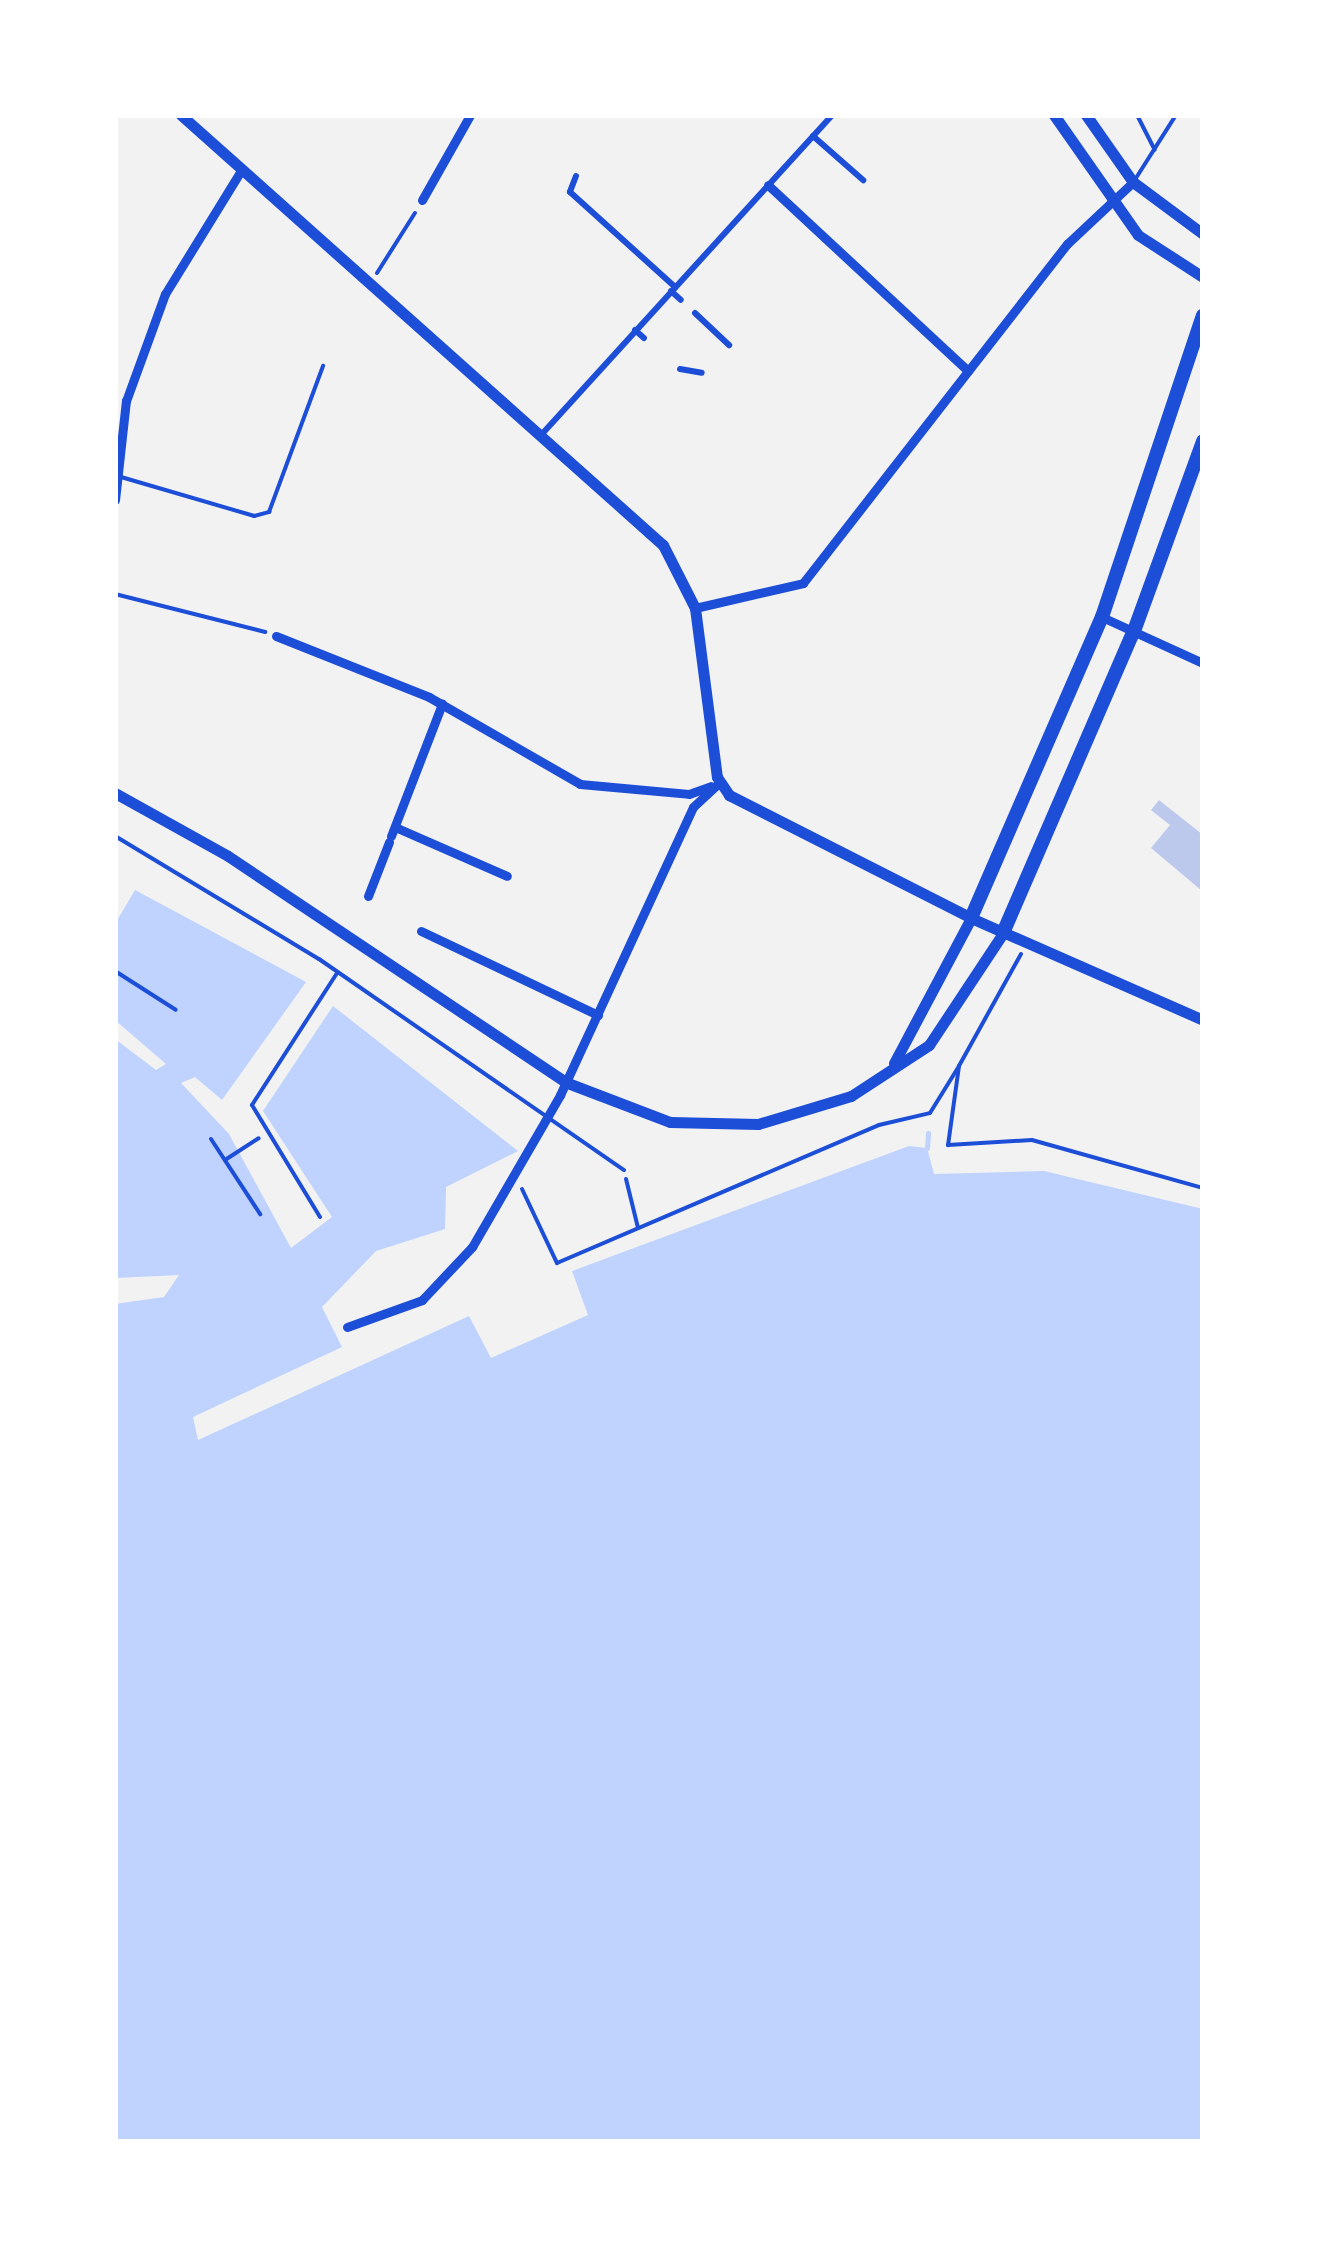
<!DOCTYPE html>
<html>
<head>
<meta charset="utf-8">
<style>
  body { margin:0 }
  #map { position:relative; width:1318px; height:2257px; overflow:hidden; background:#f2f2f2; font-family:Lato,sans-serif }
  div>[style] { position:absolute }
  .water>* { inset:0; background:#bfd3fe }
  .pier>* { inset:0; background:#f2f2f2 }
  .stream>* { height:5px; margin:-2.5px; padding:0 2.5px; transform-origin:2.5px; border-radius:2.5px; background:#bfd3fe }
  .building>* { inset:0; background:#bdc9ec }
  .path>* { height:4px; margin:-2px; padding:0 2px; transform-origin:2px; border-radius:2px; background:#1d4ed8 }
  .service>* { height:4px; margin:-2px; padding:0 2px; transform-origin:2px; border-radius:2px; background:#1d4ed8 }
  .pedestrian>* { height:6px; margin:-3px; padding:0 3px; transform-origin:3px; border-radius:3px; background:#1d4ed8 }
  .minor>* { height:9px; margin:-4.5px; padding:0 4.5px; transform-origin:4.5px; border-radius:4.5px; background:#1d4ed8 }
  .tertiary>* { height:11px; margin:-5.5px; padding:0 5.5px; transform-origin:5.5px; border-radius:5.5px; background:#1d4ed8 }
  .primary>* { height:14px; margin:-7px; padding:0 7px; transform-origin:7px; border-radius:7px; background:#1d4ed8 }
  span { translate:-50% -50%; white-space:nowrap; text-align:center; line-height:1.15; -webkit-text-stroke:10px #fff; paint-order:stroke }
  .frame { position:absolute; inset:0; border:118px solid #fff; pointer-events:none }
</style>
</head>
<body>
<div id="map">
  <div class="water">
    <div style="clip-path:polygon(135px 890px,306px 982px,222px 1100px,195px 1077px,181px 1083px,229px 1134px,291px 1248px,332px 1217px,263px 1111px,333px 1006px,518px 1151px,446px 1187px,445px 1229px,376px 1251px,322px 1307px,342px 1347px,193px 1417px,198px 1440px,469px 1316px,491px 1358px,588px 1315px,572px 1271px,909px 1146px,927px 1148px,934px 1174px,1044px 1171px,1203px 1209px,1203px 2142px,115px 2142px,115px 1304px,164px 1297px,179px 1275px,115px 1278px,115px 1039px,156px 1070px,166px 1064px,115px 1020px,115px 924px)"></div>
  </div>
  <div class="pier">
    <div style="clip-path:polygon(813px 1170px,572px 1271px,571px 1268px,778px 1182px)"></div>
  </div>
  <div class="stream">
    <div style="left:927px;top:1148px;width:15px;rotate:-86deg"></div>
  </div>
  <div class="building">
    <div style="clip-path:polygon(1159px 800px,1203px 835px,1201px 890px,1151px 848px,1170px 825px,1151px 810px)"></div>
  </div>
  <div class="path">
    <div style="left:377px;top:273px;width:71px;rotate:-57.7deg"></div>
    <div style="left:115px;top:594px;width:155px;rotate:14.2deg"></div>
    <div style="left:1021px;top:954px;width:128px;rotate:119deg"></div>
    <div style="left:959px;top:1066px;width:80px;rotate:97.9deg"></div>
    <div style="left:948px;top:1145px;width:84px;rotate:-3.4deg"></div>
    <div style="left:1032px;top:1140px;width:178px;rotate:15.7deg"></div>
    <div style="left:115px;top:971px;width:72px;rotate:32.6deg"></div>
    <div style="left:211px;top:1139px;width:90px;rotate:56.8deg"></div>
    <div style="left:225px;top:1160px;width:40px;rotate:-32.9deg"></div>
    <div style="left:626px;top:1179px;width:50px;rotate:76.2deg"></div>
    <div style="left:522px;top:1189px;width:82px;rotate:64.7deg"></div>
    <div style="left:557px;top:1263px;width:350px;rotate:-23.2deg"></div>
    <div style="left:879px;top:1125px;width:52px;rotate:-13.2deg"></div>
    <div style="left:930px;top:1113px;width:55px;rotate:-58.3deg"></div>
  </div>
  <div class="service">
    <div style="left:1137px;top:115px;width:39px;rotate:63deg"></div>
    <div style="left:1136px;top:178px;width:75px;rotate:-57.6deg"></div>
    <div style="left:121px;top:477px;width:139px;rotate:16.3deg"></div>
    <div style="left:254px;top:516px;width:16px;rotate:-15deg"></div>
    <div style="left:269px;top:512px;width:156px;rotate:-69.7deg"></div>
    <div style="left:115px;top:836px;width:238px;rotate:31.1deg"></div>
    <div style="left:319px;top:959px;width:371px;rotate:34.7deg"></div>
    <div style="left:320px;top:1217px;width:131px;rotate:-121.3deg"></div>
    <div style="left:252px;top:1105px;width:157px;rotate:-57.2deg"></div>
  </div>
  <div class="pedestrian">
    <div style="left:813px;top:136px;width:67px;rotate:41.3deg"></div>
    <div style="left:576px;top:176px;width:17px;rotate:111deg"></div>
    <div style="left:570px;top:192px;width:142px;rotate:42.1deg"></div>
    <div style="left:671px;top:291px;width:13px;rotate:42deg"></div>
    <div style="left:695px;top:313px;width:47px;rotate:43.3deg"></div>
    <div style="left:635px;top:330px;width:12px;rotate:42deg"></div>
    <div style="left:680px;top:369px;width:22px;rotate:10deg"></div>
    <div style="left:542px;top:434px;width:431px;rotate:-47.7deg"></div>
  </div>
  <div class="minor">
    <div style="left:768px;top:185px;width:273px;rotate:42.9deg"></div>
    <div style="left:422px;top:200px;width:98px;rotate:-60.5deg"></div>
    <div style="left:115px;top:500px;width:100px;rotate:-83.7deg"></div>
    <div style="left:126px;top:401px;width:114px;rotate:-70deg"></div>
    <div style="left:165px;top:294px;width:147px;rotate:-58.4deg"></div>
    <div style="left:695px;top:608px;width:111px;rotate:-13deg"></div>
    <div style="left:803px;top:583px;width:430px;rotate:-52.1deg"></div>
    <div style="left:1067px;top:244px;width:91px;rotate:-43.2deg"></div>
    <div style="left:1102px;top:617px;width:111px;rotate:24.5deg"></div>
    <div style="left:276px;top:636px;width:165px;rotate:21.7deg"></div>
    <div style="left:429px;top:697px;width:174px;rotate:29.9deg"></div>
    <div style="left:580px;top:784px;width:109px;rotate:5.2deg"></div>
    <div style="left:689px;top:794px;width:23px;rotate:-20deg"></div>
    <div style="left:395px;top:827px;width:122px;rotate:23.6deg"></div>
    <div style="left:391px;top:836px;width:142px;rotate:-68.9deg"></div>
    <div style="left:368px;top:896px;width:58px;rotate:-68.7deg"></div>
    <div style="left:421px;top:931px;width:196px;rotate:25.4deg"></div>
    <div style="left:347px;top:1327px;width:80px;rotate:-19.8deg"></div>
    <div style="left:422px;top:1300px;width:73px;rotate:-46.7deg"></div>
    <div style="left:472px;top:1247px;width:176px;rotate:-59.9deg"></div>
    <div style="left:560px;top:1095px;width:317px;rotate:-65.2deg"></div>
    <div style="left:693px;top:807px;width:35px;rotate:-43deg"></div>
  </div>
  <div class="tertiary">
    <div style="left:181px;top:115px;width:646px;rotate:41.74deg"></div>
    <div style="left:663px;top:545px;width:71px;rotate:63.1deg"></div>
    <div style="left:695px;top:608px;width:170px;rotate:82.6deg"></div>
    <div style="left:717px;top:777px;width:22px;rotate:56deg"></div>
    <div style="left:729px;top:795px;width:271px;rotate:26.9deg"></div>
    <div style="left:971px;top:918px;width:253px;rotate:23.7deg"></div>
    <div style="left:1054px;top:115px;width:146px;rotate:55deg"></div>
    <div style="left:1138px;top:235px;width:77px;rotate:32.9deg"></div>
    <div style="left:1086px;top:115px;width:82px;rotate:55deg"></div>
    <div style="left:1133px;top:182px;width:87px;rotate:36.6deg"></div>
    <div style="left:115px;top:793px;width:129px;rotate:29.1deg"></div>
    <div style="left:228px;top:856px;width:406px;rotate:33.8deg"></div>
    <div style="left:565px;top:1082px;width:112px;rotate:20.9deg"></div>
    <div style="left:670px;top:1122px;width:88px;rotate:1.3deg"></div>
    <div style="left:758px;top:1124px;width:97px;rotate:-16.8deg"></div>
    <div style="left:851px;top:1096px;width:93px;rotate:-33.2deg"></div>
    <div style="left:929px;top:1045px;width:134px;rotate:-56.5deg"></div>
    <div style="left:894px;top:1063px;width:164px;rotate:-62deg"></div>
  </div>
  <div class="primary">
    <div style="left:971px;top:918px;width:328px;rotate:-66.5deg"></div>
    <div style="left:1102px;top:617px;width:318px;rotate:-71.5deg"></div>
    <div style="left:1003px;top:933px;width:329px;rotate:-66.6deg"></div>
    <div style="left:1134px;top:631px;width:202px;rotate:-70deg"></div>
  </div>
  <div class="frame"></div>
</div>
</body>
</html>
